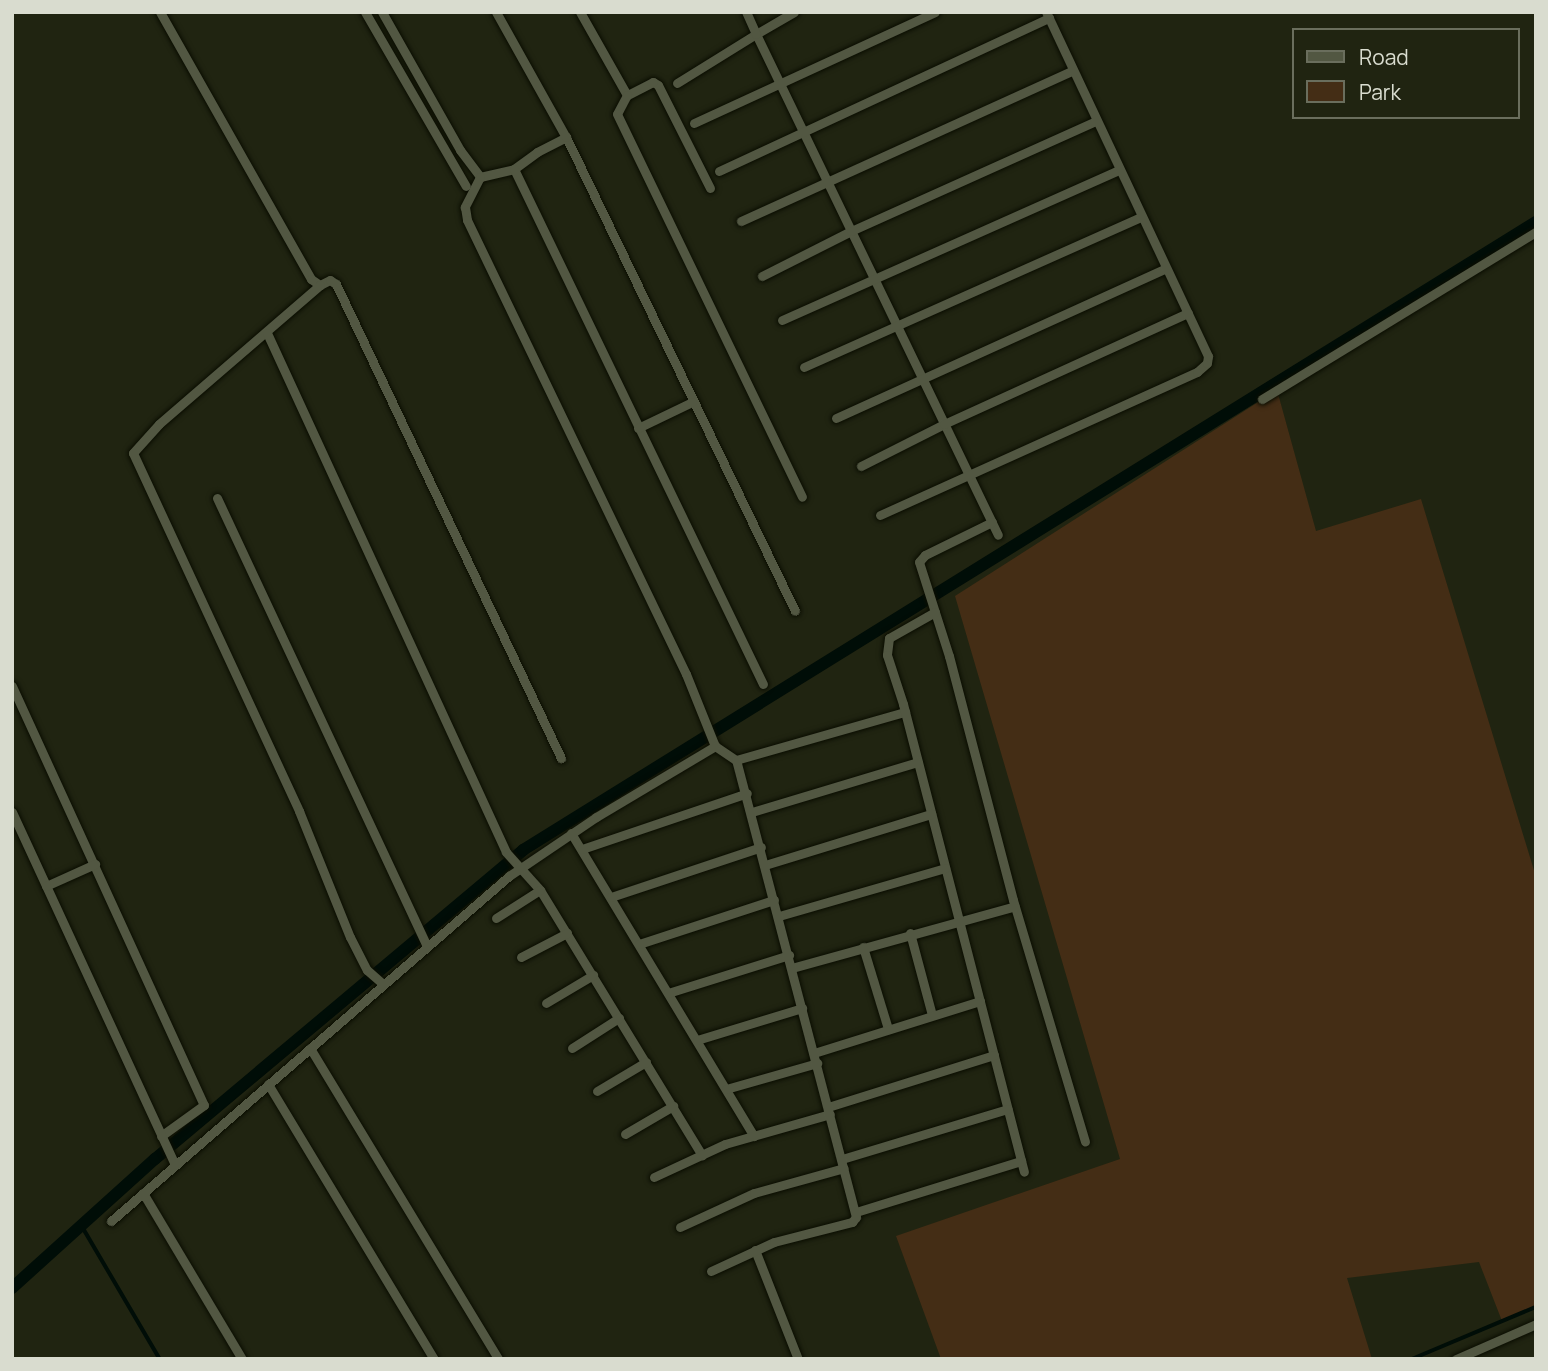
<!DOCTYPE html>
<html>
<head>
<meta charset="utf-8">
<style>
  body { margin:0 }
  #map { position:relative; width:1548px; height:1371px; overflow:hidden; background:#202411; font-family:Manrope,sans-serif }
  div>[style] { position:absolute }
  .green>* { inset:0; background:#442d15 }
  .stream>* { height:3.5px; margin:-1.75px; padding:0 1.75px; transform-origin:1.75px; border-radius:1.75px; background:#000d07 }
  .canal>* { height:12px; margin:-6px; padding:0 6px; transform-origin:6px; border-radius:6px; background:#000d07 }
  .roads { filter:drop-shadow(0 0 2px #0a0d00) drop-shadow(0 0 2px #0a0d00) }
  .street>* { height:9px; margin:-4.5px; padding:0 4.5px; transform-origin:4.5px; border-radius:4.5px; background:#525742 }
  span { translate:-50% -50%; white-space:nowrap; text-align:center; line-height:1.15; -webkit-text-stroke:5px #202411; paint-order:stroke }
  .frame { position:absolute; inset:0; border:14px solid #d9dccf; pointer-events:none }
  .legend { position:absolute; left:1292px; top:28px; width:228px; height:91px; box-sizing:border-box; background:#202411; border:2px solid #6a6e5d; margin:0; padding:9px 12px; list-style:none; font-size:21px; color:#d9dccf }
  .legend li { display:flex; align-items:center; gap:14px; height:35px }
  .legend b { width:35px; border:2px solid #6a6e5d }
</style>
</head>
<body>
<div id="map">
  <div class="green">
    <div style="clip-path:polygon(1277px 390px,1316px 531px,1421px 499px,1536px 877px,1536px 1307px,1502px 1321px,1479px 1262px,1347px 1278px,1372px 1359px,941px 1359px,896px 1236px,1120px 1159px,955px 596px)"></div>
  </div>
  <div class="stream">
    <div style="left:82px;top:1226px;width:154px;rotate:59.6deg"></div>
    <div style="left:1412px;top:1359px;width:134px;rotate:-22.8deg"></div>
  </div>
  <div class="canal">
    <div style="left:12px;top:1288px;width:193px;rotate:-42.1deg"></div>
    <div style="left:155px;top:1159px;width:481px;rotate:-40deg"></div>
    <div style="left:523px;top:850px;width:1192px;rotate:-31.8deg"></div>
  </div>
  <div class="roads">
    <div class="street">
      <div style="left:160px;top:12px;width:307px;rotate:60.5deg"></div>
      <div style="left:311px;top:279px;width:11px;rotate:34deg"></div>
      <div style="left:320px;top:285px;width:11px;rotate:-27deg"></div>
      <div style="left:330px;top:280px;width:7px;rotate:34deg"></div>
      <div style="left:336px;top:284px;width:525px;rotate:64.61deg"></div>
      <div style="left:365px;top:12px;width:201px;rotate:59.9deg"></div>
      <div style="left:382px;top:12px;width:159px;rotate:60.5deg"></div>
      <div style="left:460px;top:150px;width:34px;rotate:53deg"></div>
      <div style="left:480px;top:177px;width:35px;rotate:-13deg"></div>
      <div style="left:514px;top:169px;width:29px;rotate:-36deg"></div>
      <div style="left:537px;top:152px;width:33px;rotate:-27deg"></div>
      <div style="left:566px;top:137px;width:526px;rotate:64.21deg"></div>
      <div style="left:496px;top:12px;width:143px;rotate:60.8deg"></div>
      <div style="left:580px;top:12px;width:95px;rotate:60.5deg"></div>
      <div style="left:794px;top:12px;width:44px;rotate:149.9deg"></div>
      <div style="left:756px;top:34px;width:556px;rotate:64.22deg"></div>
      <div style="left:677px;top:83px;width:93px;rotate:-31.8deg"></div>
      <div style="left:756px;top:34px;width:24px;rotate:-114deg"></div>
      <div style="left:694px;top:123px;width:265px;rotate:-24.7deg"></div>
      <div style="left:514px;top:169px;width:572px;rotate:64.2deg"></div>
      <div style="left:719px;top:171px;width:364px;rotate:-24.9deg"></div>
      <div style="left:480px;top:177px;width:34px;rotate:117deg"></div>
      <div style="left:465px;top:207px;width:13px;rotate:81deg"></div>
      <div style="left:467px;top:220px;width:504px;rotate:64.25deg"></div>
      <div style="left:686px;top:674px;width:78px;rotate:68.1deg"></div>
      <div style="left:715px;top:746px;width:25px;rotate:34deg"></div>
      <div style="left:736px;top:760px;width:176px;rotate:-15.9deg"></div>
      <div style="left:710px;top:188px;width:115px;rotate:-116.8deg"></div>
      <div style="left:658px;top:85px;width:6px;rotate:-149deg"></div>
      <div style="left:653px;top:82px;width:29px;rotate:153deg"></div>
      <div style="left:627px;top:95px;width:21px;rotate:118deg"></div>
      <div style="left:617px;top:114px;width:425px;rotate:64.2deg"></div>
      <div style="left:741px;top:221px;width:363px;rotate:-24.4deg"></div>
      <div style="left:762px;top:276px;width:100px;rotate:-26.8deg"></div>
      <div style="left:851px;top:231px;width:269px;rotate:-24.2deg"></div>
      <div style="left:320px;top:285px;width:213px;rotate:139.2deg"></div>
      <div style="left:159px;top:424px;width:39px;rotate:132deg"></div>
      <div style="left:133px;top:453px;width:395px;rotate:65.1deg"></div>
      <div style="left:299px;top:811px;width:136px;rotate:68deg"></div>
      <div style="left:350px;top:937px;width:37px;rotate:63deg"></div>
      <div style="left:367px;top:970px;width:21px;rotate:41deg"></div>
      <div style="left:782px;top:320px;width:369px;rotate:-24deg"></div>
      <div style="left:267px;top:333px;width:571px;rotate:65.27deg"></div>
      <div style="left:506px;top:852px;width:51px;rotate:48.2deg"></div>
      <div style="left:540px;top:890px;width:311px;rotate:58.6deg"></div>
      <div style="left:804px;top:367px;width:369px;rotate:-24deg"></div>
      <div style="left:1262px;top:399px;width:321px;rotate:-31.4deg"></div>
      <div style="left:836px;top:418px;width:362px;rotate:-24.4deg"></div>
      <div style="left:638px;top:428px;width:60px;rotate:-25.7deg"></div>
      <div style="left:861px;top:466px;width:93px;rotate:-26.8deg"></div>
      <div style="left:944px;top:424px;width:268px;rotate:-24.5deg"></div>
      <div style="left:217px;top:498px;width:495px;rotate:64.9deg"></div>
      <div style="left:880px;top:515px;width:348px;rotate:-24.3deg"></div>
      <div style="left:1197px;top:372px;width:13px;rotate:-42deg"></div>
      <div style="left:1207px;top:363px;width:7px;rotate:-82deg"></div>
      <div style="left:1208px;top:356px;width:380px;rotate:-115.2deg"></div>
      <div style="left:992px;top:522px;width:75px;rotate:153.8deg"></div>
      <div style="left:925px;top:555px;width:9px;rotate:131deg"></div>
      <div style="left:919px;top:562px;width:99px;rotate:72.3deg"></div>
      <div style="left:949px;top:656px;width:252px;rotate:75.3deg"></div>
      <div style="left:1013px;top:900px;width:252px;rotate:73.4deg"></div>
      <div style="left:935px;top:612px;width:53px;rotate:150.5deg"></div>
      <div style="left:889px;top:638px;width:17px;rotate:97deg"></div>
      <div style="left:887px;top:655px;width:52px;rotate:71.9deg"></div>
      <div style="left:903px;top:704px;width:483px;rotate:75.5deg"></div>
      <div style="left:12px;top:686px;width:461px;rotate:65.4deg"></div>
      <div style="left:204px;top:1105px;width:53px;rotate:144.2deg"></div>
      <div style="left:12px;top:812px;width:389px;rotate:65.2deg"></div>
      <div style="left:752px;top:812px;width:173px;rotate:-16.8deg"></div>
      <div style="left:571px;top:833px;width:354px;rotate:58.9deg"></div>
      <div style="left:582px;top:849px;width:174px;rotate:-18.7deg"></div>
      <div style="left:765px;top:865px;width:174px;rotate:-17.1deg"></div>
      <div style="left:46px;top:886px;width:54px;rotate:-24.2deg"></div>
      <div style="left:611px;top:897px;width:158px;rotate:-18.4deg"></div>
      <div style="left:779px;top:916px;width:173px;rotate:-16.1deg"></div>
      <div style="left:496px;top:918px;width:52px;rotate:-32.5deg"></div>
      <div style="left:910px;top:933px;width:85px;rotate:75deg"></div>
      <div style="left:639px;top:944px;width:142px;rotate:-18.1deg"></div>
      <div style="left:863px;top:947px;width:86px;rotate:73deg"></div>
      <div style="left:521px;top:957px;width:52px;rotate:-27.6deg"></div>
      <div style="left:792px;top:968px;width:231px;rotate:-15.5deg"></div>
      <div style="left:668px;top:993px;width:127px;rotate:-17.4deg"></div>
      <div style="left:546px;top:1003px;width:55px;rotate:-30.8deg"></div>
      <div style="left:697px;top:1040px;width:110px;rotate:-16.9deg"></div>
      <div style="left:310px;top:1048px;width:363px;rotate:58.8deg"></div>
      <div style="left:572px;top:1048px;width:56px;rotate:-32.6deg"></div>
      <div style="left:814px;top:1053px;width:174px;rotate:-17.4deg"></div>
      <div style="left:268px;top:1084px;width:321px;rotate:58.9deg"></div>
      <div style="left:726px;top:1089px;width:95px;rotate:-15.9deg"></div>
      <div style="left:597px;top:1091px;width:57px;rotate:-30.6deg"></div>
      <div style="left:828px;top:1107px;width:174px;rotate:-17.4deg"></div>
      <div style="left:625px;top:1134px;width:56px;rotate:-30.3deg"></div>
      <div style="left:842px;top:1159px;width:173px;rotate:-16.8deg"></div>
      <div style="left:654px;top:1177px;width:78px;rotate:-24.9deg"></div>
      <div style="left:725px;top:1144px;width:109px;rotate:-15.9deg"></div>
      <div style="left:143px;top:1193px;width:193px;rotate:59.2deg"></div>
      <div style="left:856px;top:1212px;width:173px;rotate:-17.2deg"></div>
      <div style="left:111px;top:1221px;width:527px;rotate:-40.92deg"></div>
      <div style="left:509px;top:876px;width:105px;rotate:-34.1deg"></div>
      <div style="left:596px;top:817px;width:139px;rotate:-30.8deg"></div>
      <div style="left:680px;top:1227px;width:81px;rotate:-24.7deg"></div>
      <div style="left:754px;top:1193px;width:93px;rotate:-15.5deg"></div>
      <div style="left:755px;top:1250px;width:117px;rotate:68.5deg"></div>
      <div style="left:711px;top:1271px;width:69px;rotate:-24.7deg"></div>
      <div style="left:774px;top:1242px;width:81px;rotate:-14.4deg"></div>
      <div style="left:852px;top:1222px;width:6px;rotate:-51deg"></div>
      <div style="left:856px;top:1217px;width:472px;rotate:-104.7deg"></div>
      <div style="left:1456px;top:1359px;width:87px;rotate:-23.6deg"></div>
    </div>
  </div>
  <div class="frame"></div>
  <ul class="legend">
  <li><b style="height:9px;background:#525742"></b>Road</li>
  <li><b style="height:19px;background:#442d15"></b>Park</li>
  </ul>
</div>
</body>
</html>
